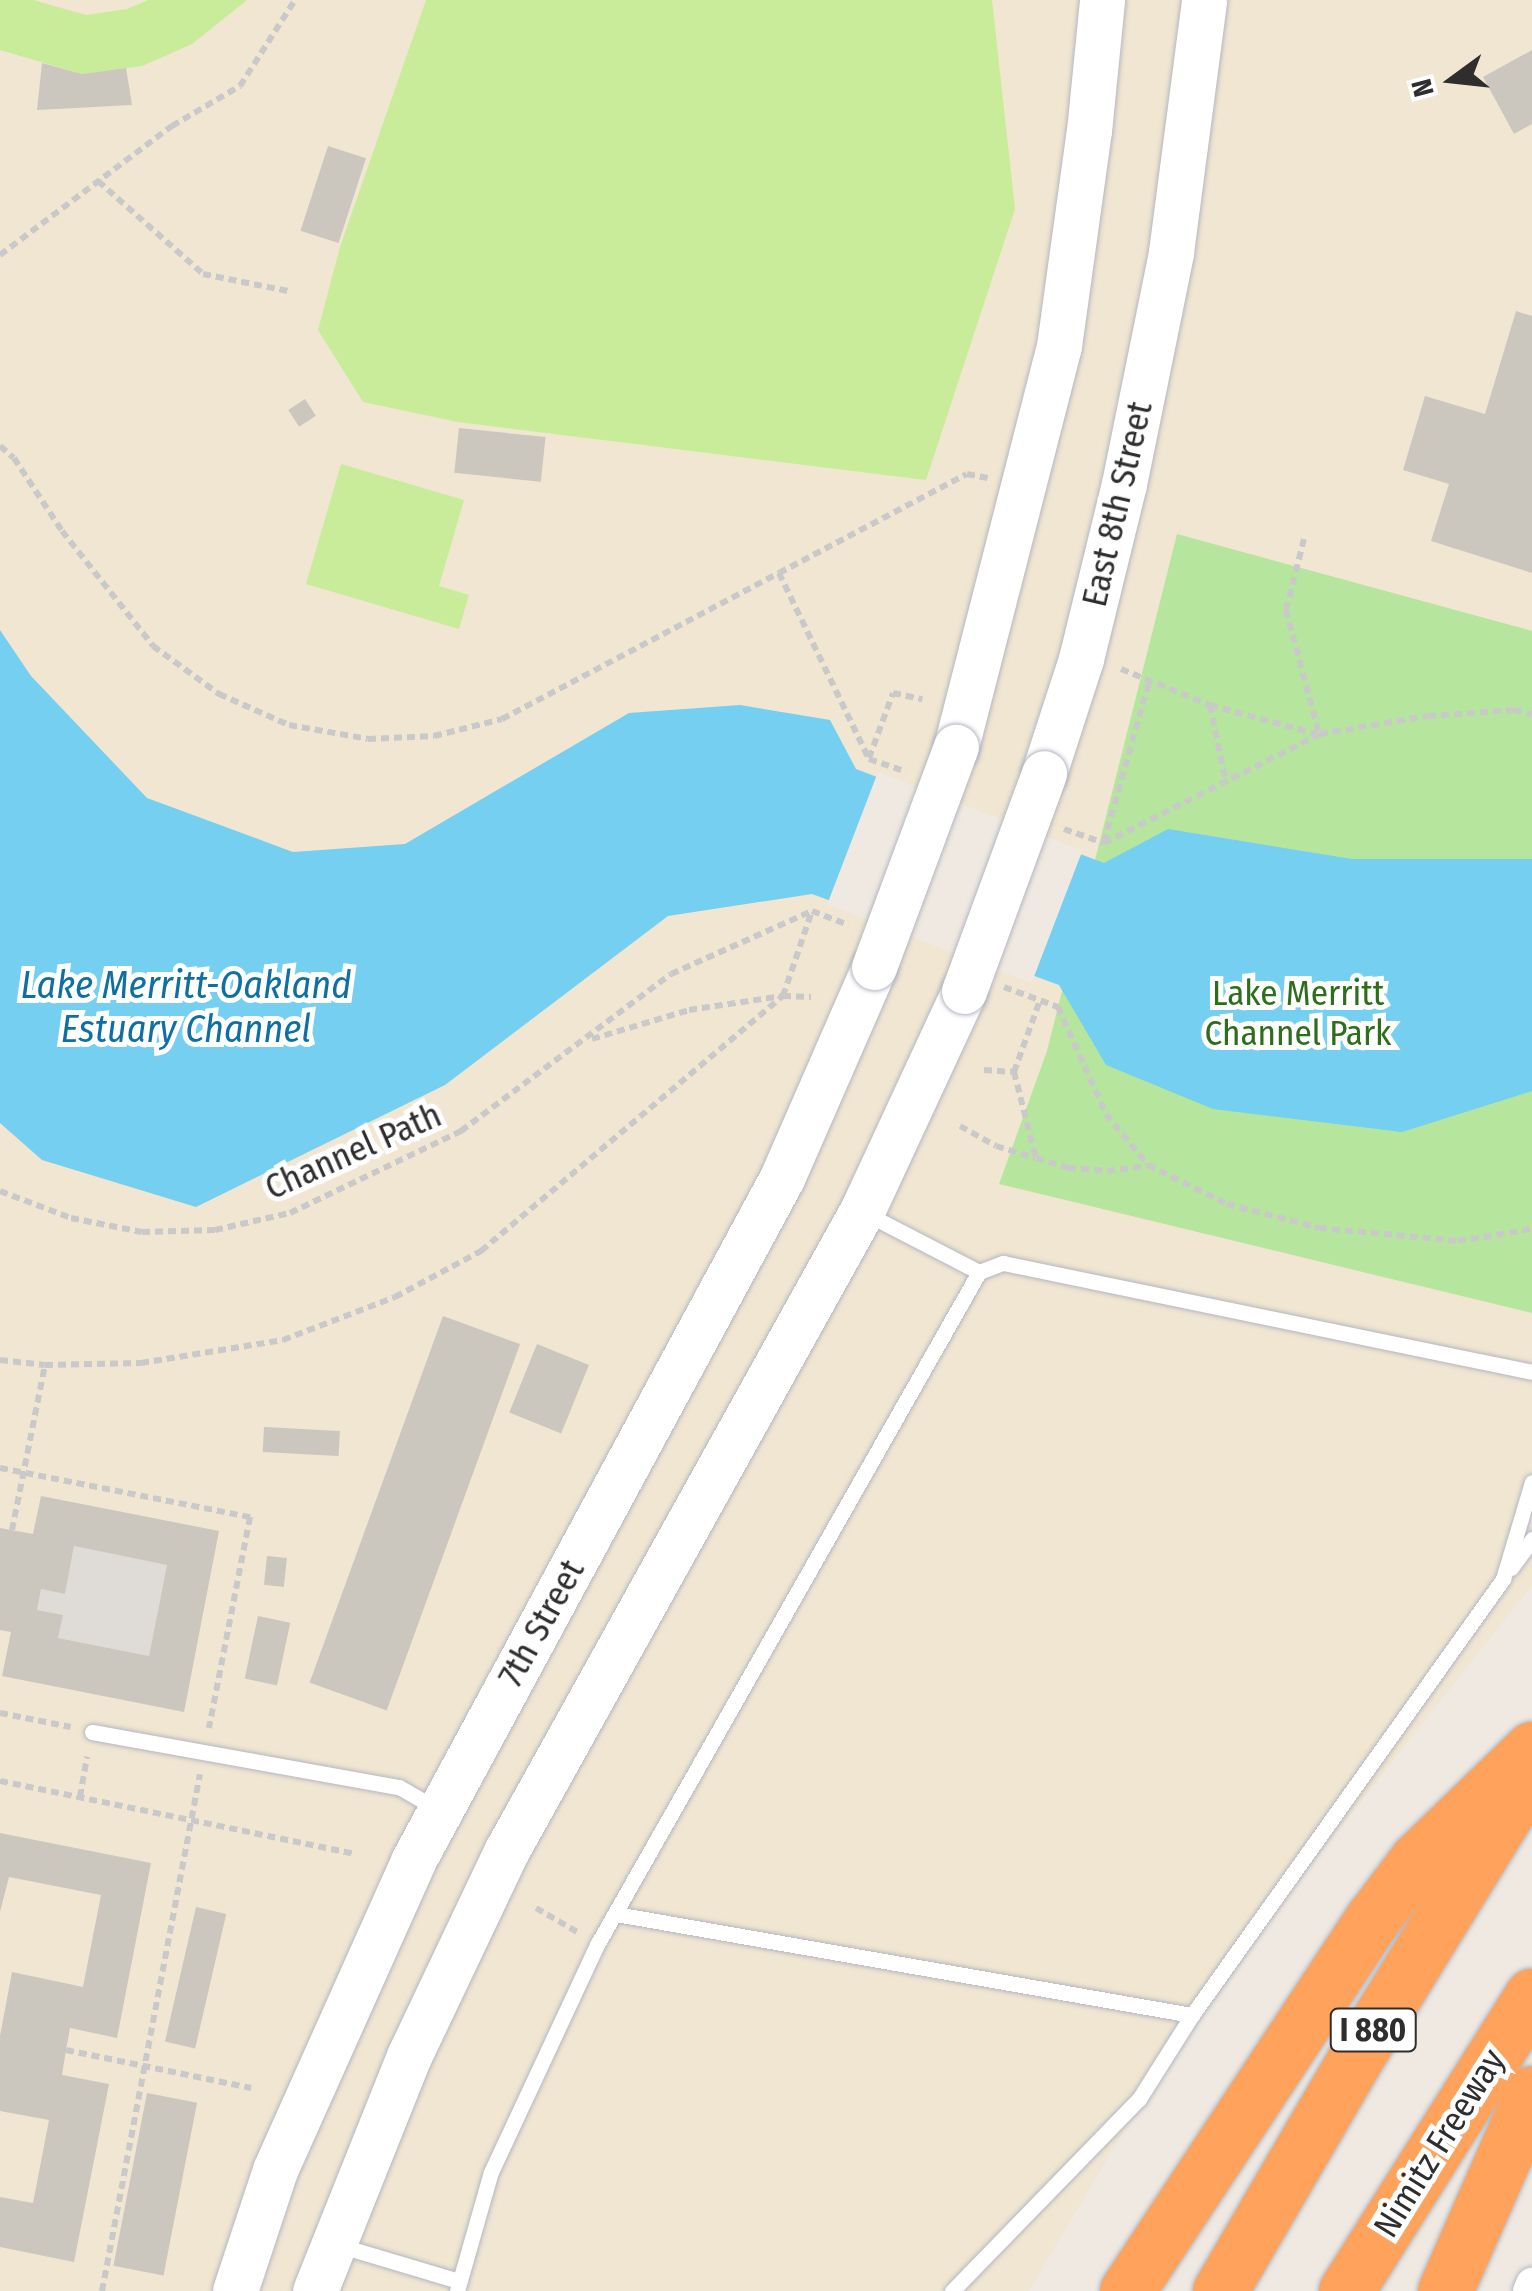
<!DOCTYPE html>
<html>
<head>
<meta charset="utf-8">
<style>
  body { margin:0 }
  #map { position:relative; width:1532px; height:2291px; overflow:hidden; background:#efe9e1; font-family:"Fira Sans Condensed",sans-serif }
  div>[style] { position:absolute }
  .education>* { inset:0; background:#f0e6d1 }
  .green>* { inset:0; background:#b6e59e }
  .pitch>* { inset:0; background:#c9ec9a }
  .plaza>* { inset:0; background:#dfdcd8 }
  .water>* { inset:0; background:#75cff0 }
  .pier>* { inset:0; background:#efe9e1; transform-origin:0 0 }
  .building>* { inset:0; background:#cbc7bf; transform-origin:0 0 }
  .path>* { height:6px; margin-top:-3px; transform-origin:0; background:repeating-linear-gradient(90deg,#c9c9c9 0 8px,transparent 0 13px) }
  .roads { filter:drop-shadow(0 0 2px #b4b7c1) drop-shadow(0 0 2px #b4b7c1) }
  .service>* { height:15px; margin:-7.5px; padding:0 7.5px; transform-origin:7.5px; border-radius:7.5px; background:#fff }
  .minor>* { height:32px; margin:-16px; padding:0 16px; transform-origin:16px; border-radius:16px; background:#fff }
  .secondary>* { height:45px; margin:-22.5px; padding:0 22.5px; transform-origin:22.5px; border-radius:22.5px; background:#fff }
  .motorway>* { height:55px; margin:-27.5px; padding:0 27.5px; transform-origin:27.5px; border-radius:27.5px; background:#ffa35c }
  .bridges { filter:drop-shadow(0 0 2px #b4b7c1) drop-shadow(0 0 2px #b4b7c1) }
  .secondary-bridge>* { height:45px; margin:-22.5px; padding:0 22.5px; transform-origin:22.5px; border-radius:22.5px; background:#fff }
  span { translate:-50% -50%; white-space:nowrap; text-align:center; line-height:1.15; -webkit-text-stroke:10px #fff; paint-order:stroke }
  .shield-label span { padding:2px 8px; background:#fff; border:2px solid; border-radius:8px; -webkit-text-stroke-width:0 }
  .shield-label { font-size:32px; color:#2e2e2e; font-weight:700 }
  .street-label { font-size:35px; color:#2e2e2e }
  .park-label { font-size:35px; color:#2c6e1b }
  .water-label { font-size:38px; color:#0d6fa3; font-style:italic }
  .north { position:absolute; left:1402px; top:30px; width:100px; height:100px; -webkit-text-stroke:8px #fff; paint-order:stroke; rotate:255deg; font-size:28px; font-weight:700; line-height:40px; text-align:center; color:#2e2e2e }
  .north::after { content:''; display:block; margin:auto; width:35px; height:45px; background:#2e2e2e; clip-path:polygon(50% 0,100% 100%,50% 72%,0 100%) }
</style>
</head>
<body>
<div id="map">
  <div class="education">
    <div style="clip-path:polygon(0 0,1532px 0,1532px 1585px,1192px 2015px,1029px 2291px,0 2291px)"></div>
  </div>
  <div class="green">
    <div style="clip-path:polygon(1177px 534px,1532px 631px,1532px 1313px,999px 1184px,1047px 1051px)"></div>
  </div>
  <div class="pitch">
    <div style="clip-path:polygon(0 0,33px 0,86px 15px,127px 9px,148px 0,247px 0,192px 44px,142px 66px,82px 74px,0 50px)"></div>
    <div style="clip-path:polygon(426px 0,992px 0,1015px 209px,926px 480px,458px 422px,363px 402px,318px 330px,340px 247px)"></div>
    <div style="clip-path:polygon(341px 464px,464px 500px,439px 586px,469px 595px,459px 629px,306px 584px)"></div>
  </div>
  <div class="plaza">
    <div style="clip-path:polygon(74px 1546px,167px 1565px,149px 1656px,58px 1638px,62px 1615px,37px 1610px,41px 1589px,65px 1594px)"></div>
  </div>
  <div class="water">
    <div style="clip-path:polygon(0 630px,31px 676px,147px 798px,293px 852px,405px 844px,629px 713px,740px 705px,830px 720px,856px 769px,1104px 863px,1168px 829px,1352px 859px,1532px 859px,1532px 1091px,1402px 1132px,1213px 1109px,1106px 1065px,1059px 985px,812px 894px,668px 916px,445px 1085px,196px 1207px,42px 1160px,0 1123px)"></div>
  </div>
  <div class="pier">
    <div style="left:878px;top:772px;width:219px;height:142px;rotate:21deg"></div>
  </div>
  <div class="building">
    <div style="clip-path:polygon(1532px 50px,1532px 124px,1514px 134px,1483px 77px)"></div>
    <div style="clip-path:polygon(42px 63px,82px 74px,126px 68px,132px 105px,37px 110px)"></div>
    <div style="left:328px;top:146px;width:40px;height:89px;rotate:18deg"></div>
    <div style="clip-path:polygon(1516px 311px,1532px 316px,1532px 573px,1431px 541px,1449px 484px,1403px 470px,1425px 396px,1485px 414px)"></div>
    <div style="left:305px;top:399px;width:20px;height:20px;rotate:57deg"></div>
    <div style="left:459px;top:428px;width:87px;height:45px;rotate:6deg"></div>
    <div style="left:443px;top:1316px;width:82px;height:390px;rotate:20deg"></div>
    <div style="left:537px;top:1344px;width:56px;height:74px;rotate:22deg"></div>
    <div style="left:264px;top:1427px;width:76px;height:25px;rotate:3deg"></div>
    <div style="clip-path:polygon(evenodd,41px 1496px,219px 1531px,184px 1712px,2px 1676px,11px 1632px,0 1630px,0 1528px,33px 1534px,41px 1496px,74px 1546px,167px 1565px,149px 1656px,58px 1638px,63px 1615px,37px 1610px,41px 1589px,65px 1594px,74px 1546px)"></div>
    <div style="left:267px;top:1556px;width:20px;height:29px;rotate:6deg"></div>
    <div style="left:258px;top:1616px;width:33px;height:64px;rotate:12deg"></div>
    <div style="clip-path:polygon(0 1833px,151px 1863px,117px 2038px,70px 2028px,66px 2050px,62px 2075px,109px 2084px,74px 2262px,0 2247px,0 2197px,33px 2203px,49px 2120px,0 2111px,0 2036px,12px 1972px,83px 1987px,101px 1895px,9px 1877px,0 1912px)"></div>
    <div style="left:196px;top:1907px;width:31px;height:138px;rotate:13deg"></div>
    <div style="left:147px;top:2093px;width:51px;height:176px;rotate:11deg"></div>
  </div>
  <div class="path">
    <div style="left:98px;top:181px;width:140px;rotate:41.5deg"></div>
    <div style="left:203px;top:274px;width:87px;rotate:11.3deg"></div>
    <div style="left:0;top:255px;width:215px;rotate:-36.9deg"></div>
    <div style="left:172px;top:126px;width:79px;rotate:-30.5deg"></div>
    <div style="left:240px;top:86px;width:102px;rotate:-57.4deg"></div>
    <div style="left:0;top:446px;width:18px;rotate:41deg"></div>
    <div style="left:14px;top:458px;width:87px;rotate:56.7deg"></div>
    <div style="left:62px;top:531px;width:147px;rotate:51.6deg"></div>
    <div style="left:153px;top:646px;width:82px;rotate:36deg"></div>
    <div style="left:219px;top:694px;width:77px;rotate:23.9deg"></div>
    <div style="left:289px;top:725px;width:80px;rotate:10deg"></div>
    <div style="left:368px;top:739px;width:66px;rotate:-2.6deg"></div>
    <div style="left:434px;top:736px;width:70px;rotate:-14deg"></div>
    <div style="left:502px;top:719px;width:313px;rotate:-27.8deg"></div>
    <div style="left:779px;top:573px;width:207px;rotate:64.2deg"></div>
    <div style="left:869px;top:759px;width:39px;rotate:19deg"></div>
    <div style="left:1304px;top:539px;width:73px;rotate:104.2deg"></div>
    <div style="left:1286px;top:610px;width:127px;rotate:75deg"></div>
    <div style="left:779px;top:573px;width:212px;rotate:-27.8deg"></div>
    <div style="left:967px;top:474px;width:21px;rotate:11deg"></div>
    <div style="left:1121px;top:669px;width:96px;rotate:22deg"></div>
    <div style="left:1210px;top:705px;width:111px;rotate:15.2deg"></div>
    <div style="left:1210px;top:705px;width:80px;rotate:78.4deg"></div>
    <div style="left:869px;top:758px;width:69px;rotate:-69.7deg"></div>
    <div style="left:893px;top:693px;width:30px;rotate:12deg"></div>
    <div style="left:1064px;top:829px;width:42px;rotate:19.3deg"></div>
    <div style="left:1104px;top:843px;width:242px;rotate:-26.8deg"></div>
    <div style="left:1320px;top:734px;width:109px;rotate:-9.5deg"></div>
    <div style="left:1428px;top:716px;width:86px;rotate:-4deg"></div>
    <div style="left:1514px;top:710px;width:18px;rotate:13deg"></div>
    <div style="left:1104px;top:842px;width:170px;rotate:-74.3deg"></div>
    <div style="left:1004px;top:987px;width:58px;rotate:20.3deg"></div>
    <div style="left:1058px;top:1007px;width:117px;rotate:65.8deg"></div>
    <div style="left:1106px;top:1114px;width:66px;rotate:50.5deg"></div>
    <div style="left:1148px;top:1165px;width:88px;rotate:26.3deg"></div>
    <div style="left:1227px;top:1204px;width:95px;rotate:14.6deg"></div>
    <div style="left:1319px;top:1228px;width:140px;rotate:5.3deg"></div>
    <div style="left:1458px;top:1241px;width:75px;rotate:-9.2deg"></div>
    <div style="left:592px;top:1039px;width:101px;rotate:-16.6deg"></div>
    <div style="left:689px;top:1010px;width:95px;rotate:-8.5deg"></div>
    <div style="left:783px;top:996px;width:28px;rotate:2deg"></div>
    <div style="left:984px;top:1070px;width:30px;rotate:4deg"></div>
    <div style="left:1014px;top:1072px;width:89px;rotate:75.7deg"></div>
    <div style="left:1036px;top:1158px;width:34px;rotate:17deg"></div>
    <div style="left:1068px;top:1168px;width:39px;rotate:4deg"></div>
    <div style="left:1107px;top:1171px;width:40px;rotate:-7.1deg"></div>
    <div style="left:1014px;top:1072px;width:77px;rotate:-70.1deg"></div>
    <div style="left:960px;top:1126px;width:41px;rotate:29.1deg"></div>
    <div style="left:996px;top:1146px;width:41px;rotate:17.1deg"></div>
    <div style="left:0;top:1191px;width:76px;rotate:20.8deg"></div>
    <div style="left:71px;top:1218px;width:72px;rotate:11.2deg"></div>
    <div style="left:142px;top:1232px;width:73px;rotate:-1.6deg"></div>
    <div style="left:215px;top:1230px;width:77px;rotate:-12.8deg"></div>
    <div style="left:290px;top:1213px;width:190px;rotate:-25.6deg"></div>
    <div style="left:461px;top:1131px;width:262px;rotate:-36.8deg"></div>
    <div style="left:671px;top:974px;width:154px;rotate:-24.1deg"></div>
    <div style="left:812px;top:911px;width:39px;rotate:21deg"></div>
    <div style="left:0;top:1360px;width:45px;rotate:6.3deg"></div>
    <div style="left:45px;top:1365px;width:96px;rotate:-1.2deg"></div>
    <div style="left:141px;top:1363px;width:144px;rotate:-9.2deg"></div>
    <div style="left:283px;top:1340px;width:120px;rotate:-21deg"></div>
    <div style="left:395px;top:1297px;width:98px;rotate:-28.1deg"></div>
    <div style="left:481px;top:1251px;width:395px;rotate:-40.2deg"></div>
    <div style="left:783px;top:996px;width:90px;rotate:-71.2deg"></div>
    <div style="left:0;top:1468px;width:255px;rotate:11.1deg"></div>
    <div style="left:250px;top:1517px;width:215px;rotate:101deg"></div>
    <div style="left:12px;top:1530px;width:168px;rotate:-78.7deg"></div>
    <div style="left:0;top:1713px;width:72px;rotate:11.2deg"></div>
    <div style="left:0;top:1781px;width:364px;rotate:11.6deg"></div>
    <div style="left:80px;top:1797px;width:41px;rotate:-80.1deg"></div>
    <div style="left:536px;top:1908px;width:50px;rotate:30.2deg"></div>
    <div style="left:66px;top:2050px;width:189px;rotate:11.6deg"></div>
    <div style="left:102px;top:2291px;width:526px;rotate:-79.27deg"></div>
  </div>
  <div class="roads">
    <div class="service">
      <div style="left:867px;top:1214px;width:126px;rotate:27.4deg"></div>
      <div style="left:1511px;top:1568px;width:36px;rotate:-54deg"></div>
      <div style="left:92px;top:1732px;width:312px;rotate:10.2deg"></div>
      <div style="left:399px;top:1787px;width:44px;rotate:30.1deg"></div>
      <div style="left:616px;top:1914px;width:585px;rotate:9.95deg"></div>
      <div style="left:338px;top:2245px;width:126px;rotate:16.6deg"></div>
      <div style="left:457px;top:2291px;width:124px;rotate:-74.1deg"></div>
      <div style="left:491px;top:2172px;width:253px;rotate:-65deg"></div>
      <div style="left:598px;top:1943px;width:772px;rotate:-60.41deg"></div>
      <div style="left:979px;top:1272px;width:26px;rotate:-21deg"></div>
      <div style="left:1003px;top:1263px;width:540px;rotate:11.64deg"></div>
      <div style="left:952px;top:2291px;width:268px;rotate:-45.8deg"></div>
      <div style="left:1139px;top:2099px;width:99px;rotate:-57.8deg"></div>
      <div style="left:1192px;top:2015px;width:536px;rotate:-54.5deg"></div>
      <div style="left:1503px;top:1579px;width:101px;rotate:-73.4deg"></div>
    </div>
    <div class="minor">
      <div style="left:1529px;top:2291px;width:8px;rotate:-67deg"></div>
    </div>
    <div class="secondary">
      <div style="left:956px;top:747px;width:414px;rotate:-75.6deg"></div>
      <div style="left:1059px;top:346px;width:217px;rotate:-82.1deg"></div>
      <div style="left:1089px;top:131px;width:132px;rotate:-84.3deg"></div>
      <div style="left:1044px;top:773px;width:120px;rotate:-72deg"></div>
      <div style="left:1081px;top:659px;width:180px;rotate:-76.2deg"></div>
      <div style="left:1124px;top:484px;width:237px;rotate:-78.5deg"></div>
      <div style="left:1171px;top:252px;width:254px;rotate:-82.5deg"></div>
      <div style="left:235px;top:2291px;width:127px;rotate:-71.7deg"></div>
      <div style="left:275px;top:2170px;width:338px;rotate:-65.9deg"></div>
      <div style="left:413px;top:1861px;width:776px;rotate:-61.62deg"></div>
      <div style="left:782px;top:1178px;width:230px;rotate:-66.4deg"></div>
      <div style="left:315px;top:2291px;width:255px;rotate:-68.2deg"></div>
      <div style="left:410px;top:2054px;width:226px;rotate:-64.6deg"></div>
      <div style="left:507px;top:1850px;width:731px;rotate:-60.95deg"></div>
      <div style="left:862px;top:1211px;width:242px;rotate:-65.1deg"></div>
    </div>
    <div class="motorway">
      <div style="left:1127px;top:2291px;width:448px;rotate:-56.6deg"></div>
      <div style="left:1374px;top:1917px;width:71px;rotate:-53deg"></div>
      <div style="left:1417px;top:1860px;width:160px;rotate:-44deg"></div>
      <div style="left:1220px;top:2291px;width:274px;rotate:-59.8deg"></div>
      <div style="left:1358px;top:2054px;width:318px;rotate:-58.4deg"></div>
      <div style="left:1346px;top:2291px;width:349px;rotate:-57.8deg"></div>
      <div style="left:1445px;top:2291px;width:216px;rotate:-66.3deg"></div>
    </div>
  </div>
  <div class="bridges">
    <div class="secondary-bridge">
      <div style="left:874px;top:967px;width:235px;rotate:-69.6deg"></div>
      <div style="left:964px;top:991px;width:232px;rotate:-69.8deg"></div>
    </div>
  </div>
  <div class="shield-label">
    <span style="left:1373px;top:2030px">I 880</span>
  </div>
  <div class="street-label">
    <span style="left:1117px;top:504px;rotate:-77deg">East 8th Street</span>
    <span style="left:353px;top:1151px;rotate:-24deg">Channel Path</span>
    <span style="left:541px;top:1623px;rotate:-61deg">7th Street</span>
    <span style="left:1439px;top:2143px;rotate:-58deg">Nimitz Freeway</span>
  </div>
  <div class="park-label">
    <span style="left:1298px;top:1013px">Lake Merritt<br>Channel Park</span>
  </div>
  <div class="water-label">
    <span style="left:186px;top:1008px">Lake Merritt-Oakland<br>Estuary Channel</span>
  </div>
  <div class="north">N</div>
</div>
</body>
</html>
